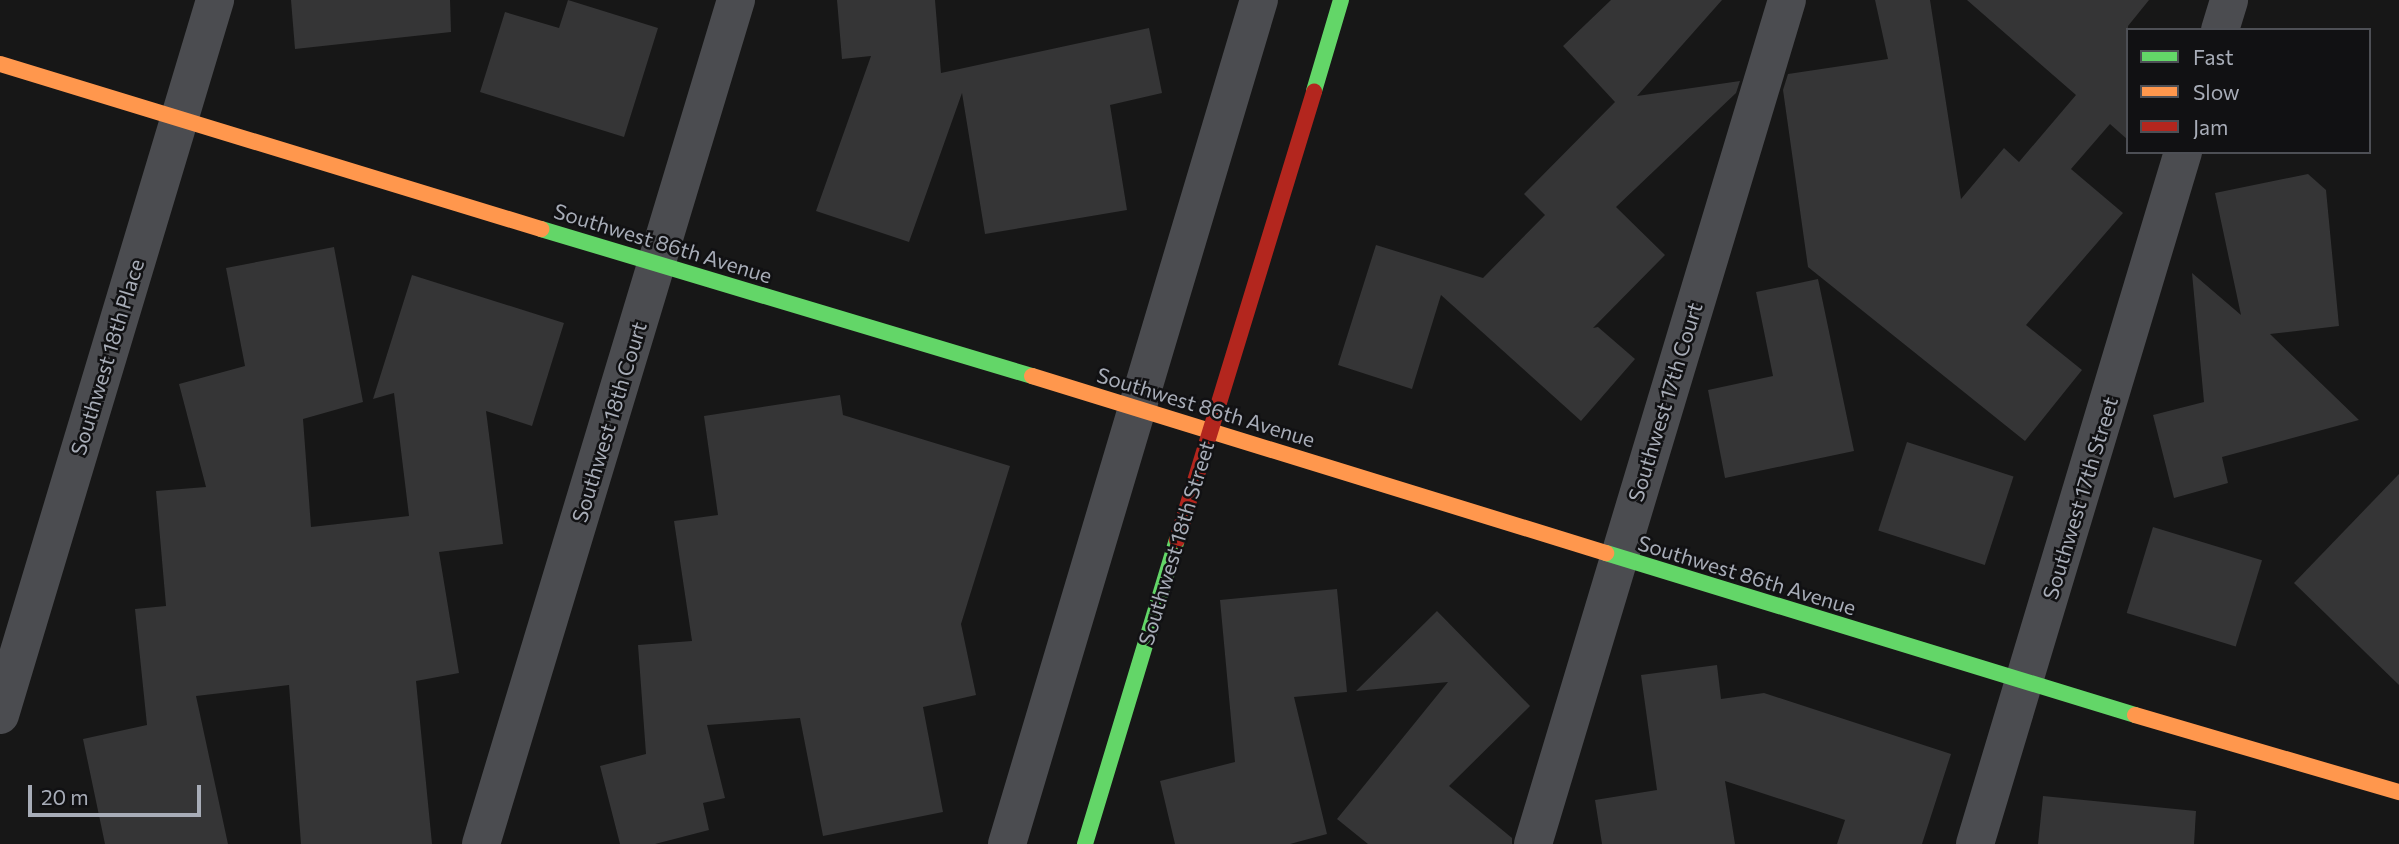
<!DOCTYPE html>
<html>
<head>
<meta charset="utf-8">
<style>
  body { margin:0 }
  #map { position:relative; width:2399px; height:844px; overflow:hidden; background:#171717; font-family:Commissioner,sans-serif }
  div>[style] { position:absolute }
  .building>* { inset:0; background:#353536; transform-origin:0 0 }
  .street>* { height:38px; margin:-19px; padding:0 19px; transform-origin:19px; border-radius:19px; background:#4b4c50 }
  .fast>* { height:16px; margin:-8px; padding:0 8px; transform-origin:8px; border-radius:8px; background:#63d668 }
  .slow>* { height:16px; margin:-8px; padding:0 8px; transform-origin:8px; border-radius:8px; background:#ff974d }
  .jam>* { height:16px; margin:-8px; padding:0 8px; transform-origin:8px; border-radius:8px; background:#b3261e }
  span { translate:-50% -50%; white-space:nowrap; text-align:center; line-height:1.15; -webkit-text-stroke:5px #111113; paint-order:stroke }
  .street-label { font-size:21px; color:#a8adb8 }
  .legend { position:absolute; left:2126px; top:28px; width:245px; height:126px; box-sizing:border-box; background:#111113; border:2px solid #4d4f55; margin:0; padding:9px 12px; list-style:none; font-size:21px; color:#a8adb8 }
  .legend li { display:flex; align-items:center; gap:14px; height:35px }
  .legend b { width:35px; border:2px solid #4d4f55 }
  .scale { position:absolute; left:28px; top:785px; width:173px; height:32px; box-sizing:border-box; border:4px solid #a8adb8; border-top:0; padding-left:9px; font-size:21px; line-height:24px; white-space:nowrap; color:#a8adb8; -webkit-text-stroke:5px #111113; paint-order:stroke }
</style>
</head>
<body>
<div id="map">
  <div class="building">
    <div style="clip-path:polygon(291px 0,450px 0,451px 32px,295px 49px)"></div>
    <div style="clip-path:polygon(568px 0,658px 28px,624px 137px,480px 92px,505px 12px,559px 28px)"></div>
    <div style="clip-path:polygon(837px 0,935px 0,941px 73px,1149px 28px,1162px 93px,1110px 105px,1127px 210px,985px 234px,962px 93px,909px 242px,816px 211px,871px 56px,842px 59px)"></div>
    <div style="clip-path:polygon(1611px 0,1722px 0,1637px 96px,1740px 81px,1736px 93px,1616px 207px,1665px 255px,1593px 328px,1598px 327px,1635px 359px,1581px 421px,1441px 295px,1412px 389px,1338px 365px,1376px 245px,1483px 278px,1545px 215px,1524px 194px,1615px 102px,1563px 46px)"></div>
    <div style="clip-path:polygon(1875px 0,1930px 0,1961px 199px,2004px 148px,2019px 162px,2076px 95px,1967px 0,2149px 0,2128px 26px,2128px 140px,2110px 124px,2071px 169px,2123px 213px,2026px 325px,2082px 370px,2025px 441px,1808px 267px,1783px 90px,1788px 74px,1888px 59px)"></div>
    <div style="clip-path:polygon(2308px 174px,2326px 190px,2339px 326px,2270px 334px,2359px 420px,2222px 457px,2228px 483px,2174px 498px,2153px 415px,2204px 402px,2192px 273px,2241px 315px,2215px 193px)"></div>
    <div style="clip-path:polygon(334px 247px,363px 402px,303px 419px,311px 527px,409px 516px,394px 393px,373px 399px,412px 275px,564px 323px,532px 426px,486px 411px,503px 544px,439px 552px,459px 673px,416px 681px,432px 844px,301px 844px,289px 685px,196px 696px,228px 844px,105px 844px,83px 739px,147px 725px,135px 609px,166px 606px,156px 491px,206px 487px,179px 384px,245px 366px,226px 268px)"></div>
    <div style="clip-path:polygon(1818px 279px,1854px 451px,1725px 478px,1708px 390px,1773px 376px,1756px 292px)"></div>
    <div style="clip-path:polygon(840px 395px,843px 415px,1010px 466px,961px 624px,976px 695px,923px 707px,943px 812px,823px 836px,800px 718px,707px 725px,725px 798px,703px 803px,709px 830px,655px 844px,620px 844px,600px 766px,646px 754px,638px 645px,692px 641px,674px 521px,718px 515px,704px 416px)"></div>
    <div style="left:1907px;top:442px;width:112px;height:93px;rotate:18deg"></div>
    <div style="clip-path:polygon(2399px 474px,2399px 685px,2294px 583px)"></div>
    <div style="left:2153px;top:527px;width:114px;height:90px;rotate:17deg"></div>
    <div style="clip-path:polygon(1337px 589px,1347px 692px,1294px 697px,1327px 834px,1290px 844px,1175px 844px,1160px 781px,1235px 762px,1220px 600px)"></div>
    <div style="clip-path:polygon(1437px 611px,1530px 706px,1449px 786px,1512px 838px,1512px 844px,1368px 844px,1337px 819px,1448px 682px,1356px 691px)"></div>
    <div style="clip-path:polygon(1717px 665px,1721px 699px,1764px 693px,1951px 754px,1922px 844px,1837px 844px,1845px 820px,1725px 781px,1735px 844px,1602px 844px,1595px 800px,1657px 790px,1641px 675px)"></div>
    <div style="clip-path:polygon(2043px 796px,2196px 811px,2194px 844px,2038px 844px)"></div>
  </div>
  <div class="street">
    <div style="left:2220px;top:30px;width:31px;rotate:-73deg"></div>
    <div style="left:0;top:715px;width:747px;rotate:-73.26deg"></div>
    <div style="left:481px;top:844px;width:882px;rotate:-73.19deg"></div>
    <div style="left:1007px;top:844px;width:881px;rotate:-73.38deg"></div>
    <div style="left:1533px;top:844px;width:881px;rotate:-73.25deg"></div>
    <div style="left:1975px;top:844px;width:723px;rotate:-73.27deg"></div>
  </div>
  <div class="fast">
    <div style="left:1314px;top:91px;width:95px;rotate:-73.5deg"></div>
    <div style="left:541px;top:229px;width:513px;rotate:16.67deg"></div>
    <div style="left:1606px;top:553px;width:553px;rotate:17.03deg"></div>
    <div style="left:1085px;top:844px;width:318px;rotate:-73.2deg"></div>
  </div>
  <div class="slow">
    <div style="left:0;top:64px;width:566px;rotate:16.96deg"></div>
    <div style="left:1032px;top:376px;width:601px;rotate:17.14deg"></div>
    <div style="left:2135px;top:715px;width:275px;rotate:16.3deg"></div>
  </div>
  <div class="jam">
    <div style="left:1177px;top:540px;width:469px;rotate:-73deg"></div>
  </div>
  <div class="street-label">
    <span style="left:663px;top:243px;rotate:17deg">Southwest 86th Avenue</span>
    <span style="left:107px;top:357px;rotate:-73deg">Southwest 18th Place</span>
    <span style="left:1665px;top:402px;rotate:-73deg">Southwest 17th Court</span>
    <span style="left:1206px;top:407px;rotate:17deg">Southwest 86th Avenue</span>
    <span style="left:609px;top:422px;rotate:-73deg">Southwest 18th Court</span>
    <span style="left:2080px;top:498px;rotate:-73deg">Southwest 17th Street</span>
    <span style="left:1176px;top:543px;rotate:-73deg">Southwest 18th Street</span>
    <span style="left:1747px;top:575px;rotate:17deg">Southwest 86th Avenue</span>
  </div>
  <ul class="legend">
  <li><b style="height:9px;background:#63d668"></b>Fast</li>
  <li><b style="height:9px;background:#ff974d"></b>Slow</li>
  <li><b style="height:9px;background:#b3261e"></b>Jam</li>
  </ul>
  <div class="scale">20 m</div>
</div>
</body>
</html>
